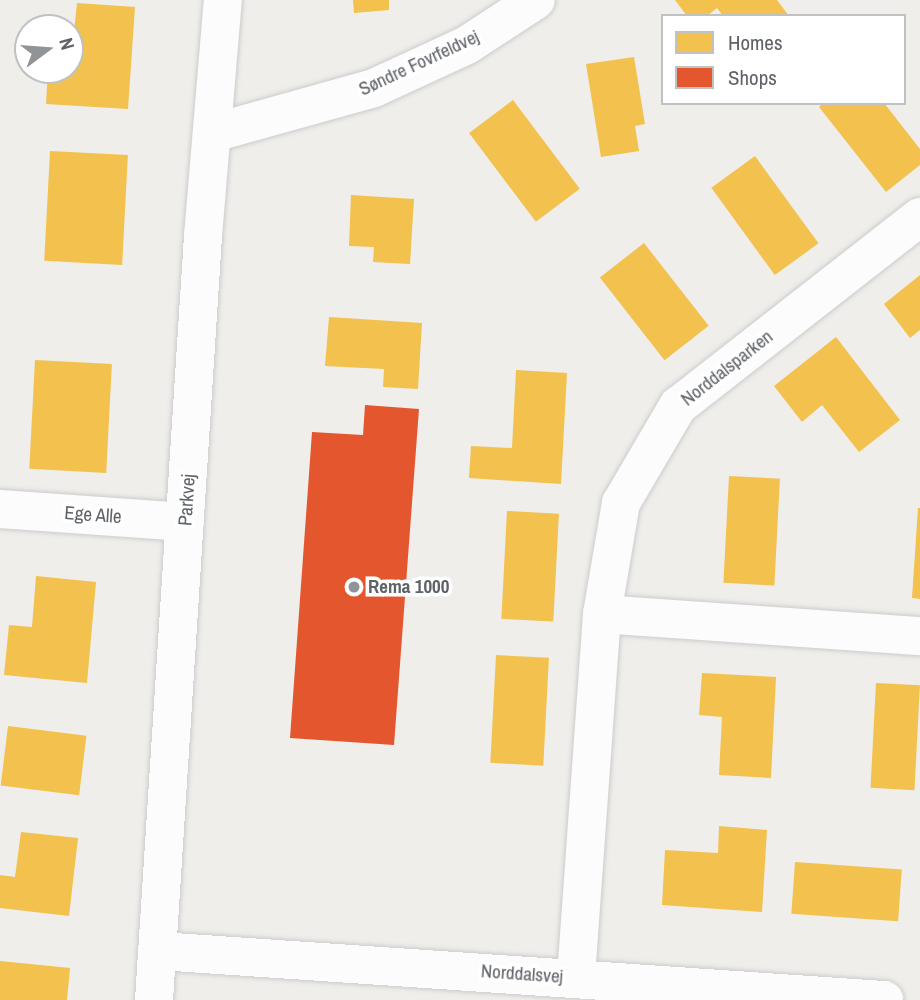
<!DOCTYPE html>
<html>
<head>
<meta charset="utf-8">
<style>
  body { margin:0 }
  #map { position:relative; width:920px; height:1000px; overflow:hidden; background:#efeeea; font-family:"Archivo Narrow",sans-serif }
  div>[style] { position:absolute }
  .homes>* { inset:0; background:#f2c14e; transform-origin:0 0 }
  .shops>* { inset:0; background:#e4572e }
  .roads { filter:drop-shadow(0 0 2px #cbcccc) drop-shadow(0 0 2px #cbcccc) }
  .minor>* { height:38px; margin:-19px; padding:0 19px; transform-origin:19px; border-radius:19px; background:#fdfcfc }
  .tertiary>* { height:38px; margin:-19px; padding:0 19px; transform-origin:19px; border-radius:19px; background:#fdfcfc }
  .dots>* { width:19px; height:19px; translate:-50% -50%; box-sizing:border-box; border:4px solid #fff; border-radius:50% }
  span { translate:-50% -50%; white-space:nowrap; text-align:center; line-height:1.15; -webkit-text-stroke:7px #fff; paint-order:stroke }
  .street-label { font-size:19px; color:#5f6368 }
  .poi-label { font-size:19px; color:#5f6368; font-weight:700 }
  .left { translate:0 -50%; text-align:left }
  .legend { position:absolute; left:661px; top:14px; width:245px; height:91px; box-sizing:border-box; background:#fff; border:2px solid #bfc1c3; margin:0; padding:9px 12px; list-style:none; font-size:21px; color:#5f6368 }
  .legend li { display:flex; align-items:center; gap:14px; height:35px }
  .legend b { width:35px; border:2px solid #bfc1c3 }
  .north { position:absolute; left:14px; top:14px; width:70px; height:70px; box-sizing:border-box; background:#fff; border:2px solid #bfc1c3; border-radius:50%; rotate:74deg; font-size:19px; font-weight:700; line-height:28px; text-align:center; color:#5f6368 }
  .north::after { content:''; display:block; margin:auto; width:24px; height:32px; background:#919496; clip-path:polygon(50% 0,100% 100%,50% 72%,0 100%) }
</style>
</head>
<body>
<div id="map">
  <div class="homes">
    <div style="clip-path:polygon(353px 0,389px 0,389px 10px,354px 13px)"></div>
    <div style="clip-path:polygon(675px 0,777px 0,789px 16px,723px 16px,717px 8px,707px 16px,687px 16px)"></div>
    <div style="clip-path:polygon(77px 3px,135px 7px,128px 109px,46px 104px,48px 70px,70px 70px)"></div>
    <div style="clip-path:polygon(634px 57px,645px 124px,635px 126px,639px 151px,601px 157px,586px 64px)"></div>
    <div style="left:513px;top:100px;width:111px;height:55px;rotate:53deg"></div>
    <div style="clip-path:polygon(823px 103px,884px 103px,920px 149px,920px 165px,886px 192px,819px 107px)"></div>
    <div style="left:50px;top:151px;width:78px;height:110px;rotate:3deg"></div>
    <div style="left:755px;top:156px;width:108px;height:54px;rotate:54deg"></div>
    <div style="clip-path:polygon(351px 195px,414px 199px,410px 264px,373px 262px,374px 247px,349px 246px)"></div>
    <div style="left:644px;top:243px;width:105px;height:56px;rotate:52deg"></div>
    <div style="clip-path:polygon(920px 275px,920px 330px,910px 338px,884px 304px)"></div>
    <div style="clip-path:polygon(329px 317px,422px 323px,418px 389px,383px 387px,384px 369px,325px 366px)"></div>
    <div style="clip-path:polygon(836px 337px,900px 420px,859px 452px,822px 405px,802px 422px,774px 386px)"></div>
    <div style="left:35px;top:360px;width:77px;height:109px;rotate:3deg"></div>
    <div style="clip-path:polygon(516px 370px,567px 373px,561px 484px,469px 478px,471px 446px,512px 448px)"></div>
    <div style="left:729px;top:476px;width:51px;height:107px;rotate:3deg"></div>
    <div style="clip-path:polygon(918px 508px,920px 508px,920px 599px,912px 598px)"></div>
    <div style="left:507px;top:511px;width:52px;height:108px;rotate:3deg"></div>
    <div style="clip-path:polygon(36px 576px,96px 582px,87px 683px,4px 675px,9px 625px,32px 627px)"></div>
    <div style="left:496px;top:655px;width:53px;height:108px;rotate:3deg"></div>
    <div style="clip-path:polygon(702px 673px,776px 677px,771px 778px,719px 775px,722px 717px,699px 715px)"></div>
    <div style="left:876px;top:683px;width:44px;height:105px;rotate:3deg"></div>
    <div style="left:8px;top:726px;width:79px;height:60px;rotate:7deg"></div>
    <div style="clip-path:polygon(719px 826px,767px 830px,762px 912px,662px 905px,665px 850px,718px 853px)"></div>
    <div style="clip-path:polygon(21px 832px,78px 838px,69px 916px,0 908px,0 875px,15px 877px)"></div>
    <div style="left:795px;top:862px;width:107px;height:52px;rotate:4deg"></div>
    <div style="clip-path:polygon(0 961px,70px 968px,67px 1000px,0 1000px)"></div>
  </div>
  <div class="shops">
    <div style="clip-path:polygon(365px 405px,419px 409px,394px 745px,290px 738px,312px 432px,363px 435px)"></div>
  </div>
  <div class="roads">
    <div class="minor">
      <div style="left:213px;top:133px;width:167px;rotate:-15.6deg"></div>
      <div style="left:374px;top:88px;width:102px;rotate:-24.8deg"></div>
      <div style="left:467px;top:45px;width:82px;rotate:-33.1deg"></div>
      <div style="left:0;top:509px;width:185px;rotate:4deg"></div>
      <div style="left:602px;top:614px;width:319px;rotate:4deg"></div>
      <div style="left:576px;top:977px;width:364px;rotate:-85.9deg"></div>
      <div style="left:602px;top:614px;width:113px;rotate:-80.3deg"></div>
      <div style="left:621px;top:503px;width:113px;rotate:-59.6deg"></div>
      <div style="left:678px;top:406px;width:307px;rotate:-38deg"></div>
    </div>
    <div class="tertiary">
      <div style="left:159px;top:951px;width:727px;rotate:3.87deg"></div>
      <div style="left:154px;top:1000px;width:766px;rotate:-86.33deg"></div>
      <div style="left:203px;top:236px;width:237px;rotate:-85.2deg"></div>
    </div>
  </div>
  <div class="dots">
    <div style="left:354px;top:587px;background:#919496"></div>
  </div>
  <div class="street-label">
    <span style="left:419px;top:63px;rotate:-25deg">Søndre Fovrfeldvej</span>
    <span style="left:727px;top:368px;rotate:-38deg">Norddalsparken</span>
    <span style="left:187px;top:500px;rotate:-86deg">Parkvej</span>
    <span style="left:93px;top:515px;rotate:4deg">Ege Alle</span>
    <span style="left:522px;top:974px;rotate:4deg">Norddalsvej</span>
  </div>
  <div class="poi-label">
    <span class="left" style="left:368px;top:587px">Rema 1000</span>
  </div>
  <ul class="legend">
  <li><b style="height:19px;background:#f2c14e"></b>Homes</li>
  <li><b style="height:19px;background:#e4572e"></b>Shops</li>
  </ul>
  <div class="north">N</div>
</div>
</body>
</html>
